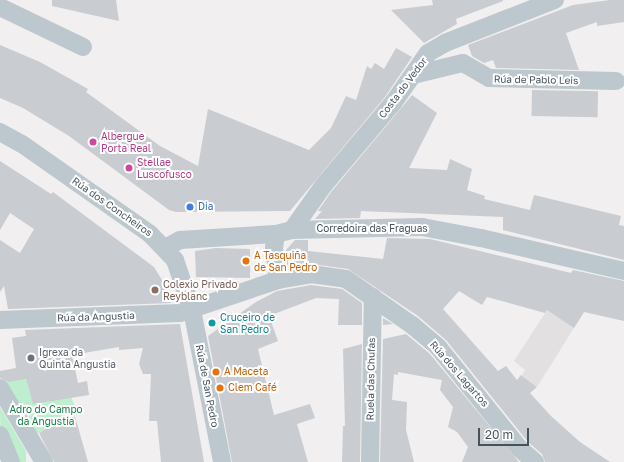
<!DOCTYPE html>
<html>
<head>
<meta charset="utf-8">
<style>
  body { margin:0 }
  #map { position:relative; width:624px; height:462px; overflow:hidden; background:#f1efef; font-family:"Golos Text",sans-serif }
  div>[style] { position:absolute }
  .education>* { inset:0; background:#e2e0e1 }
  .green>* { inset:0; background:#bdefcf }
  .building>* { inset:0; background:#c9ccd1; transform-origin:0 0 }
  .minor>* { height:18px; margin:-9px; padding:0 9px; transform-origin:9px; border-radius:9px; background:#bdc7ce }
  .dots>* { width:11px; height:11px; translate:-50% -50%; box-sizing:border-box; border:2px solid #fff; border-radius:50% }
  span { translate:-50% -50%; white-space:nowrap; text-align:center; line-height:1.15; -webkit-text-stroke:4px #fff; paint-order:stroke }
  .street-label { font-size:10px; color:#47535c }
  .hotel-label { font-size:10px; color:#b23c85 }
  .left { translate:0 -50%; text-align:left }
  .shop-label { font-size:10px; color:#366cbe }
  .food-label { font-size:10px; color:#c56008 }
  .education-label { font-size:10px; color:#785e54 }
  .culture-label { font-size:10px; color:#0d838f }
  .worship-label { font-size:10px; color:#5b616d }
  .park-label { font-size:10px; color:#177e48 }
  .scale { position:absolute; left:478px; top:428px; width:51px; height:18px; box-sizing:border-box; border:2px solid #47535c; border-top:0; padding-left:5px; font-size:12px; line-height:14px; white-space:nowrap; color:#47535c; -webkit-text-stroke:3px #fff; paint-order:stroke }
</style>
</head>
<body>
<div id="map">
  <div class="education">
    <div style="clip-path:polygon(571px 273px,598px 279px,584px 312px,537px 387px,522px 375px,525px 370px,514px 361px)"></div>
  </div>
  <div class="green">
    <div style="clip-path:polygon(50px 337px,77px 413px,36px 434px,26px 419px,31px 415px,30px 412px,28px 409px,21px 412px,5px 382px,26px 379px,33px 403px,51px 401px)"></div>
    <div style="clip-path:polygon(0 407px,26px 451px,26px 462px,1px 462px)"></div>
  </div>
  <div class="building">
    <div style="clip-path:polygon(52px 0,116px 0,119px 21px,52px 6px)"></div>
    <div style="clip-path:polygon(432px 0,503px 0,503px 1px,456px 19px,457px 24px,424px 43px,391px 10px,433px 5px)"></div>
    <div style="clip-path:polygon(610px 0,624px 0,624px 22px,597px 26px,597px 22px,566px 33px,579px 70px,496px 68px,493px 60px,484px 63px,472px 56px,468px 45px,573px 5px)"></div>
    <div style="clip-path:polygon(0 45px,40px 62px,88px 89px,86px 92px,160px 146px,198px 166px,208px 109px,309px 150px,331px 128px,346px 96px,356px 100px,367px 66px,371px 69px,375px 63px,384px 69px,396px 48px,412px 57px,385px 97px,290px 211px,176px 212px,169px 210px,69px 136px,23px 108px,0 98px)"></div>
    <div style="left:532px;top:90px;width:66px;height:26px;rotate:1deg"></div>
    <div style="clip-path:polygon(412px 95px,437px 113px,409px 168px,447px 170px,450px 159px,472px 169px,467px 190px,485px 196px,484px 199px,530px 210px,534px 195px,621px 216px,619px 225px,624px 226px,624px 260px,503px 230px,503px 217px,361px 211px,360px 218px,315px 219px,322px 211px,318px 211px,331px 192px)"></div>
    <div style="clip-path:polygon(0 161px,51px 194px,53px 192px,154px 267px,167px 288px,171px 303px,8px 309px,4px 286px,0 292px,0 240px,20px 253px,34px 229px,10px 213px,0 230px)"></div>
    <div style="clip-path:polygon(387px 238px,430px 239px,571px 273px,573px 270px,624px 281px,624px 321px,584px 312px,574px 328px,547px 310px,545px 313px,487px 297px,482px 305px,459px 291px,443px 309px,498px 371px,506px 366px,517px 380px,521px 375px,537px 387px,530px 393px,551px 416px,580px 442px,610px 462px,545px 462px,542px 454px,528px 442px,446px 340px,418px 316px,348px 269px,312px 264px,287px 268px,286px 250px,295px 240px,308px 240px,308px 251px,383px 259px)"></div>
    <div style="clip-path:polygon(216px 248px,250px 249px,250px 278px,196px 277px,195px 251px)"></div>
    <div style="clip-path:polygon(311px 285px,342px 289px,362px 303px,362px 325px,338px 325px,339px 299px,316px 298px,269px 316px,278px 341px,258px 349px,274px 415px,310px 404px,315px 418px,297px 424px,308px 462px,232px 462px,208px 336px,256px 302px,277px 291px)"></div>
    <div style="clip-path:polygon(383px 318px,393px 324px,383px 325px)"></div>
    <div style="clip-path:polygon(180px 324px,204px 462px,161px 462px,157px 421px,149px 421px,151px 374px,143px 374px,139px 364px,143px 348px,119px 350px,119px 347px,72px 355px,78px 383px,87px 381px,89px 395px,33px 404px,26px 379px,8px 382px,0 378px,0 371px,16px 368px,12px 338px,26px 336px,25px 330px)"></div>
    <div style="clip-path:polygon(406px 334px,430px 354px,519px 462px,462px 462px,468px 447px,457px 432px,448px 427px,453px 407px,440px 390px,442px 380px,398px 372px,398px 375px,394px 374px,392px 400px,407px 402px,406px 430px,414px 462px,380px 462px,383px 339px)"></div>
    <div style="clip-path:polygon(362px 344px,360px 462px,342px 462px,343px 426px,345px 426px,343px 349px)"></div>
    <div style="clip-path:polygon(74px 413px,88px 462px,54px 462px,39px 433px)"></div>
  </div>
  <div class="minor">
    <div style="left:0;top:7px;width:92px;rotate:25.7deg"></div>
    <div style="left:413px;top:75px;width:51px;rotate:-13.5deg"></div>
    <div style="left:463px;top:63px;width:30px;rotate:30deg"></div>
    <div style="left:489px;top:78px;width:127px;rotate:1.4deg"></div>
    <div style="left:0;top:132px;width:25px;rotate:29deg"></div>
    <div style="left:22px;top:144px;width:156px;rotate:35.1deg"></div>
    <div style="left:150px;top:234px;width:36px;rotate:46deg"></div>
    <div style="left:175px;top:260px;width:53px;rotate:71.2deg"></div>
    <div style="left:192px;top:310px;width:155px;rotate:78.8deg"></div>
    <div style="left:292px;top:230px;width:54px;rotate:-54.8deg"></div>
    <div style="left:323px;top:186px;width:109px;rotate:-49.9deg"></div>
    <div style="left:393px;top:103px;width:61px;rotate:-55deg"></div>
    <div style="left:428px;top:53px;width:20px;rotate:-30deg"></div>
    <div style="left:445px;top:43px;width:118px;rotate:-21.4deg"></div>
    <div style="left:276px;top:234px;width:14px;rotate:98deg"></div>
    <div style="left:274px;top:248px;width:32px;rotate:83deg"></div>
    <div style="left:165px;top:248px;width:17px;rotate:-28deg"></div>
    <div style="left:180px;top:240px;width:96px;rotate:-3.6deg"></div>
    <div style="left:276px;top:234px;width:16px;rotate:-14deg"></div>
    <div style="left:292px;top:230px;width:130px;rotate:-1.3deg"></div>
    <div style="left:422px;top:227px;width:60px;rotate:10.6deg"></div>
    <div style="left:481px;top:238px;width:147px;rotate:13deg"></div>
    <div style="left:0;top:320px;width:180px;rotate:-2.2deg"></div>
    <div style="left:180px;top:313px;width:103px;rotate:-18.6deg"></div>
    <div style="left:278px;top:280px;width:34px;rotate:-10deg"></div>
    <div style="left:311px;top:274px;width:35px;rotate:8deg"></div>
    <div style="left:346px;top:279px;width:80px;rotate:34.9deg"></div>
    <div style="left:412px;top:325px;width:34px;rotate:40deg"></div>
    <div style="left:438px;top:347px;width:131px;rotate:51.2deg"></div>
    <div style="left:520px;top:449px;width:20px;rotate:41deg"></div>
    <div style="left:0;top:388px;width:86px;rotate:59.3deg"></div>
    <div style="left:0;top:435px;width:29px;rotate:68deg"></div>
    <div style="left:370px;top:462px;width:165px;rotate:-89deg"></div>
  </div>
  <div class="dots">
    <div style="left:93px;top:142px;background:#d1479c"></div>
    <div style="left:129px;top:168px;background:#d1479c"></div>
    <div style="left:190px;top:207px;background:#3f7fe0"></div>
    <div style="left:246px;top:261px;background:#e8710a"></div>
    <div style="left:155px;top:290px;background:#8d6e63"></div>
    <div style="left:212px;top:323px;background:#0f9aa8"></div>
    <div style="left:31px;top:358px;background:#6b7280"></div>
    <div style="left:216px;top:372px;background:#e8710a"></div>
    <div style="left:220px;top:388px;background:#e8710a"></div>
  </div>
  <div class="street-label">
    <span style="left:536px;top:80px;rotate:1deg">Rúa de Pablo Leis</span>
    <span style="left:403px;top:88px;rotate:-53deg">Costa do Vedor</span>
    <span style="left:112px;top:207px;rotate:35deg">Rúa dos Concheiros</span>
    <span style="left:372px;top:229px">Corredoira das Fraguas</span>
    <span style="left:96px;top:317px;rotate:-2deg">Rúa da Angustia</span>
    <span style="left:459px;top:374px;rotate:49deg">Rúa dos Lagartos</span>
    <span style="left:371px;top:379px;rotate:-89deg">Ruela das Chufas</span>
    <span style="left:207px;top:386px;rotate:79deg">Rúa de San Pedro</span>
  </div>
  <div class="hotel-label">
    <span class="left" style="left:101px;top:142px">Albergue<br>Porta Real</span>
    <span class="left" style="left:137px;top:168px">Stellae<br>Luscofusco</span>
  </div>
  <div class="shop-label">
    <span class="left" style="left:198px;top:207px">Dia</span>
  </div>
  <div class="food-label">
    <span class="left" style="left:254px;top:261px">A Tasquiña<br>de San Pedro</span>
    <span class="left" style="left:224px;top:372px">A Maceta</span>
    <span class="left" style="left:228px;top:388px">Clem Café</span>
  </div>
  <div class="education-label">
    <span class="left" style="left:163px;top:290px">Colexio Privado<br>Reyblanc</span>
  </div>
  <div class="culture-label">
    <span class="left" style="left:220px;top:323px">Cruceiro de<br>San Pedro</span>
  </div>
  <div class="worship-label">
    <span class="left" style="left:39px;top:358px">Igrexa da<br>Quinta Angustia</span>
  </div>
  <div class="park-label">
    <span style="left:46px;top:415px">Adro do Campo<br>da Angustia</span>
  </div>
  <div class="scale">20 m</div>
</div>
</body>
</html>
